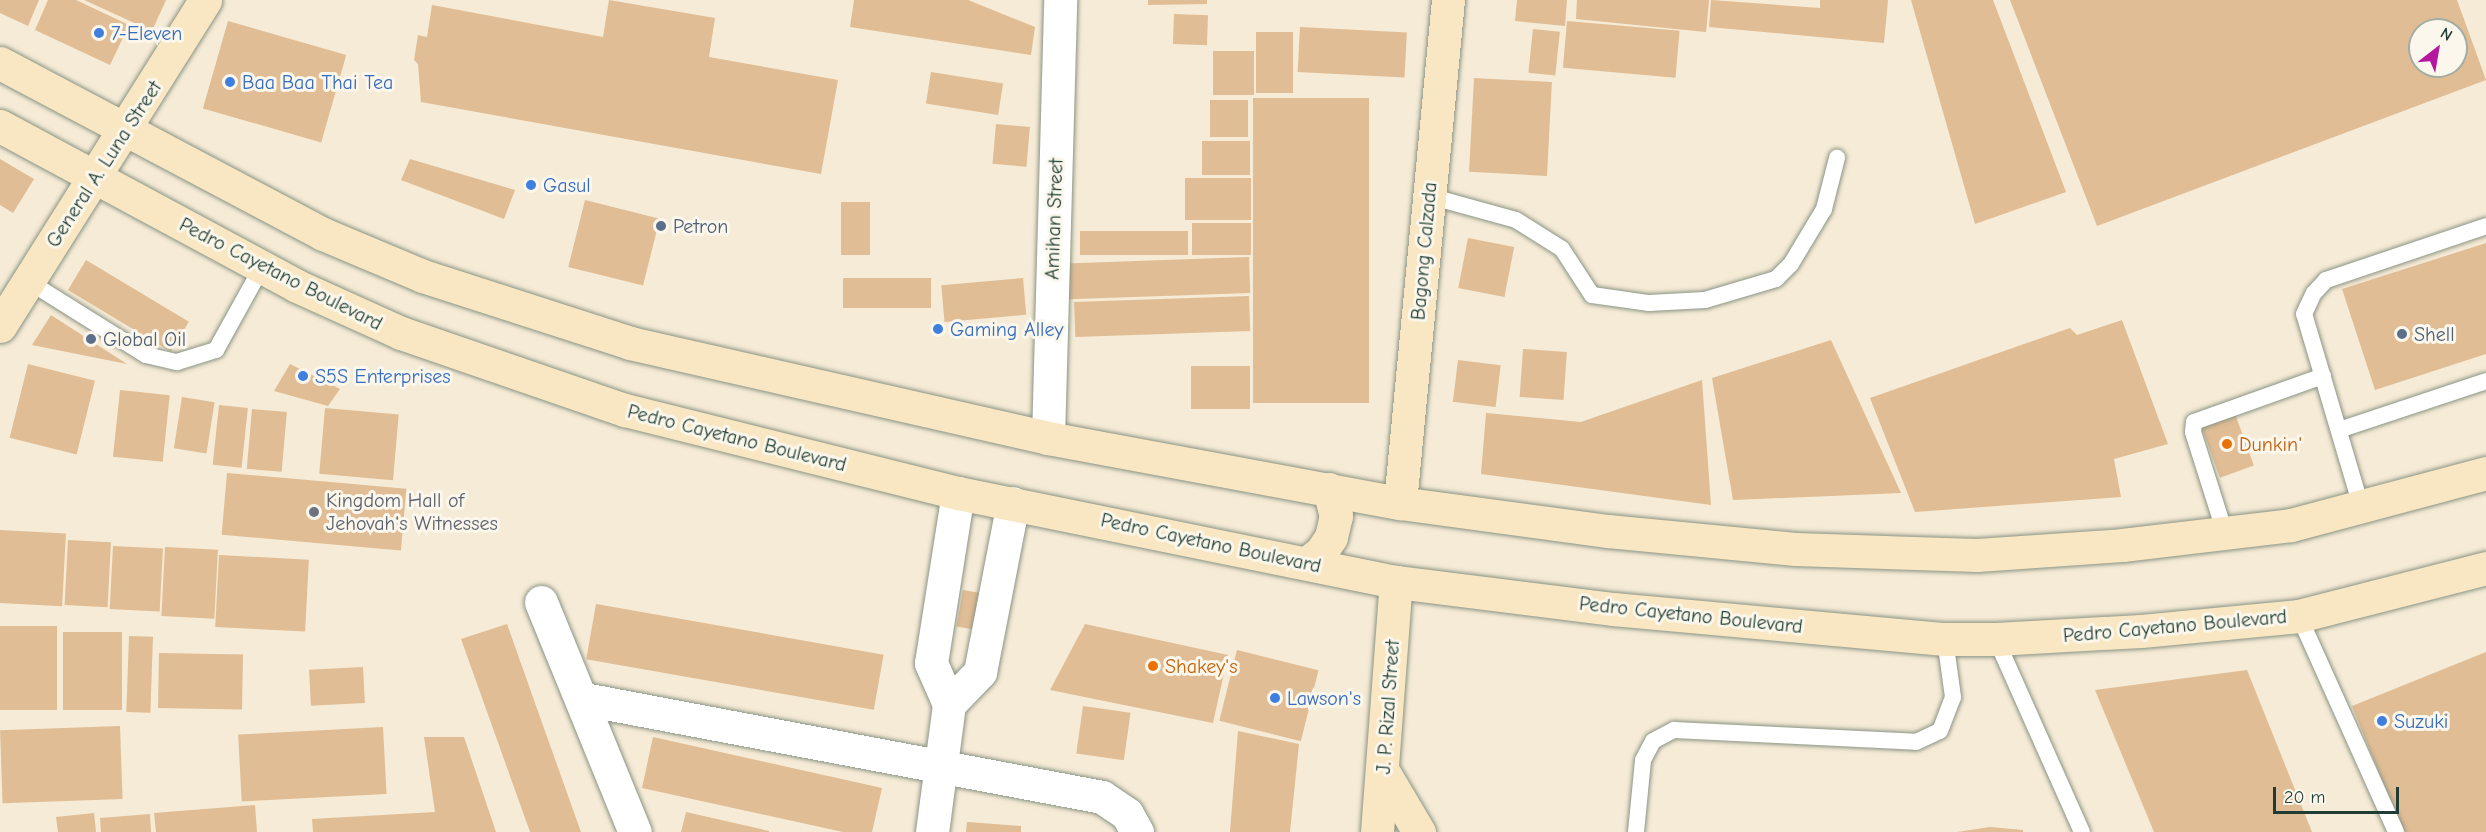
<!DOCTYPE html>
<html>
<head>
<meta charset="utf-8">
<style>
  body { margin:0 }
  #map { position:relative; width:2486px; height:832px; overflow:hidden; background:#f6ebd6; font-family:"Comic Neue",sans-serif }
  div>[style] { position:absolute }
  .building>* { inset:0; background:#e0bd94; transform-origin:0 0 }
  .roads { filter:drop-shadow(0 0 2px #8a9485) drop-shadow(0 0 2px #8a9485) }
  .lane>* { height:16px; margin:-8px; padding:0 8px; transform-origin:8px; border-radius:8px; background:#fff }
  .street>* { height:33px; margin:-16.5px; padding:0 16.5px; transform-origin:16.5px; border-radius:16.5px; background:#fff }
  .secondary>* { height:33px; margin:-16.5px; padding:0 16.5px; transform-origin:16.5px; border-radius:16.5px; background:#f9e7c3 }
  .dots>* { width:16px; height:16px; translate:-50% -50%; box-sizing:border-box; border:3px solid #fbf7ec; border-radius:50% }
  span { translate:-50% -50%; white-space:nowrap; text-align:center; line-height:1.15; -webkit-text-stroke:6px #fbf7ec; paint-order:stroke }
  .shop-label { font-size:20px; color:#366cbe }
  .left { translate:0 -50%; text-align:left }
  .street-label { font-size:20px; color:#1f3d34 }
  .service-label { font-size:20px; color:#4e5e75 }
  .food-label { font-size:20px; color:#c56008 }
  .worship-label { font-size:20px; color:#5b616d }
  .north { position:absolute; left:2408px; top:18px; width:60px; height:60px; box-sizing:border-box; background:#fbf7ec; border:2px solid #a3ada2; border-radius:50%; rotate:31deg; font-size:16px; font-weight:700; line-height:24px; text-align:center; color:#1f3d34 }
  .north::after { content:''; display:block; margin:auto; width:21px; height:27px; background:#b5179e; clip-path:polygon(50% 0,100% 100%,50% 72%,0 100%) }
  .scale { position:absolute; left:2273px; top:787px; width:126px; height:27px; box-sizing:border-box; border:3px solid #1f3d34; border-top:0; padding-left:8px; font-size:18px; line-height:21px; white-space:nowrap; color:#1f3d34; -webkit-text-stroke:4px #fbf7ec; paint-order:stroke }
</style>
</head>
<body>
<div id="map">
  <div class="building">
    <div style="clip-path:polygon(0 0,39px 0,28px 26px,0 13px)"></div>
    <div style="clip-path:polygon(48px 0,76px 0,129px 25px,110px 65px,35px 30px)"></div>
    <div style="clip-path:polygon(84px 0,166px 0,152px 31px)"></div>
    <div style="clip-path:polygon(609px 0,715px 18px,709px 57px,838px 80px,821px 174px,421px 102px,418px 64px,414px 60px,418px 35px,427px 37px,432px 5px,603px 37px)"></div>
    <div style="clip-path:polygon(854px 0,968px 0,1035px 27px,1031px 55px,850px 27px)"></div>
    <div style="clip-path:polygon(1148px 0,1207px 0,1207px 4px,1148px 5px)"></div>
    <div style="clip-path:polygon(1517px 0,1567px 0,1565px 26px,1515px 21px)"></div>
    <div style="clip-path:polygon(1577px 0,1709px 0,1706px 32px,1576px 19px)"></div>
    <div style="clip-path:polygon(1711px 0,1820px 8px,1820px 0,1888px 0,1884px 43px,1709px 27px)"></div>
    <div style="clip-path:polygon(1911px 0,1993px 0,2066px 192px,1975px 224px)"></div>
    <div style="clip-path:polygon(evenodd,2010px 0,2457px 0,2486px 80px,2097px 226px,2010px 0,2420px 30px,2456px 30px,2456px 66px,2420px 66px,2420px 30px)"></div>
    <div style="left:1174px;top:14px;width:34px;height:30px;rotate:2deg"></div>
    <div style="left:228px;top:21px;width:123px;height:91px;rotate:16deg"></div>
    <div style="left:1567px;top:21px;width:113px;height:47px;rotate:5deg"></div>
    <div style="left:1300px;top:27px;width:107px;height:45px;rotate:3deg"></div>
    <div style="left:1533px;top:29px;width:27px;height:44px;rotate:6deg"></div>
    <div style="left:1256px;top:32px;width:37px;height:61px"></div>
    <div style="left:1213px;top:51px;width:41px;height:44px"></div>
    <div style="left:931px;top:72px;width:73px;height:32px;rotate:9deg"></div>
    <div style="left:1474px;top:78px;width:78px;height:94px;rotate:3deg"></div>
    <div style="left:1253px;top:98px;width:116px;height:305px"></div>
    <div style="left:1210px;top:100px;width:38px;height:37px"></div>
    <div style="left:996px;top:124px;width:34px;height:40px;rotate:5deg"></div>
    <div style="left:1202px;top:141px;width:48px;height:34px"></div>
    <div style="clip-path:polygon(0 159px,34px 179px,13px 213px,0 205px)"></div>
    <div style="clip-path:polygon(410px 159px,515px 190px,504px 219px,401px 180px)"></div>
    <div style="left:1185px;top:178px;width:66px;height:42px"></div>
    <div style="left:585px;top:200px;width:77px;height:69px;rotate:14deg"></div>
    <div style="left:841px;top:202px;width:29px;height:53px"></div>
    <div style="left:1192px;top:223px;width:59px;height:32px"></div>
    <div style="left:1080px;top:231px;width:108px;height:24px"></div>
    <div style="left:1468px;top:238px;width:47px;height:51px;rotate:11deg"></div>
    <div style="clip-path:polygon(2486px 243px,2486px 354px,2375px 390px,2342px 289px)"></div>
    <div style="left:1249px;top:257px;width:36px;height:183px;rotate:88deg"></div>
    <div style="left:86px;top:260px;width:120px;height:35px;rotate:31deg"></div>
    <div style="left:843px;top:278px;width:88px;height:30px"></div>
    <div style="left:1023px;top:278px;width:37px;height:82px;rotate:85deg"></div>
    <div style="left:1249px;top:296px;width:35px;height:175px;rotate:88deg"></div>
    <div style="clip-path:polygon(51px 315px,127px 364px,32px 345px)"></div>
    <div style="clip-path:polygon(2122px 320px,2168px 444px,2114px 459px,2121px 497px,1915px 512px,1870px 398px,2070px 328px,2077px 335px)"></div>
    <div style="clip-path:polygon(1831px 340px,1901px 493px,1733px 500px,1712px 378px)"></div>
    <div style="left:1523px;top:349px;width:44px;height:48px;rotate:4deg"></div>
    <div style="left:1458px;top:360px;width:43px;height:42px;rotate:7deg"></div>
    <div style="left:28px;top:364px;width:69px;height:76px;rotate:14deg"></div>
    <div style="clip-path:polygon(290px 364px,340px 389px,328px 406px,274px 391px)"></div>
    <div style="left:1191px;top:366px;width:59px;height:43px"></div>
    <div style="clip-path:polygon(1702px 380px,1711px 505px,1481px 474px,1486px 413px,1581px 422px)"></div>
    <div style="left:120px;top:390px;width:50px;height:67px;rotate:6deg"></div>
    <div style="left:182px;top:397px;width:33px;height:52px;rotate:9deg"></div>
    <div style="left:219px;top:405px;width:29px;height:60px;rotate:6deg"></div>
    <div style="left:325px;top:408px;width:74px;height:66px;rotate:5deg"></div>
    <div style="left:252px;top:409px;width:35px;height:60px;rotate:5deg"></div>
    <div style="left:2234px;top:411px;width:58px;height:36px;rotate:70deg"></div>
    <div style="left:227px;top:473px;width:180px;height:62px;rotate:5deg"></div>
    <div style="left:0;top:530px;width:66px;height:73px;rotate:3deg"></div>
    <div style="left:68px;top:540px;width:43px;height:65px;rotate:3deg"></div>
    <div style="left:113px;top:546px;width:50px;height:63px;rotate:3deg"></div>
    <div style="left:165px;top:547px;width:53px;height:69px;rotate:3deg"></div>
    <div style="left:219px;top:555px;width:90px;height:72px;rotate:3deg"></div>
    <div style="left:963px;top:590px;width:22px;height:37px;rotate:10deg"></div>
    <div style="left:596px;top:604px;width:292px;height:56px;rotate:10deg"></div>
    <div style="clip-path:polygon(507px 624px,535px 703px,581px 832px,530px 832px,461px 639px)"></div>
    <div style="clip-path:polygon(1085px 624px,1228px 655px,1213px 723px,1050px 690px)"></div>
    <div style="left:0;top:626px;width:57px;height:84px"></div>
    <div style="left:63px;top:632px;width:59px;height:78px"></div>
    <div style="left:129px;top:636px;width:24px;height:76px;rotate:2deg"></div>
    <div style="left:1237px;top:650px;width:84px;height:73px;rotate:14deg"></div>
    <div style="clip-path:polygon(2486px 652px,2486px 832px,2403px 832px,2352px 706px)"></div>
    <div style="left:159px;top:653px;width:84px;height:55px;rotate:1deg"></div>
    <div style="left:363px;top:667px;width:36px;height:54px;rotate:87deg"></div>
    <div style="clip-path:polygon(2247px 670px,2312px 832px,2154px 832px,2095px 690px)"></div>
    <div style="left:1083px;top:706px;width:48px;height:48px;rotate:8deg"></div>
    <div style="left:120px;top:726px;width:73px;height:120px;rotate:88deg"></div>
    <div style="left:383px;top:727px;width:67px;height:145px;rotate:87deg"></div>
    <div style="clip-path:polygon(1238px 731px,1299px 744px,1290px 832px,1230px 832px)"></div>
    <div style="clip-path:polygon(424px 737px,464px 737px,496px 832px,313px 832px,312px 819px,435px 812px)"></div>
    <div style="clip-path:polygon(653px 737px,882px 788px,872px 832px,843px 832px,642px 788px)"></div>
    <div style="clip-path:polygon(255px 805px,257px 832px,156px 832px,154px 813px)"></div>
    <div style="clip-path:polygon(686px 812px,769px 831px,769px 832px,681px 832px)"></div>
    <div style="clip-path:polygon(94px 813px,96px 832px,58px 832px,56px 817px)"></div>
    <div style="clip-path:polygon(150px 814px,151px 832px,101px 832px,100px 818px)"></div>
    <div style="clip-path:polygon(967px 822px,1021px 826px,1021px 832px,966px 832px)"></div>
    <div style="clip-path:polygon(1990px 827px,2023px 830px,2023px 832px,1957px 832px)"></div>
  </div>
  <div class="roads">
    <div class="lane">
      <div style="left:1429px;top:196px;width:90px;rotate:15.4deg"></div>
      <div style="left:1516px;top:220px;width:54px;rotate:32.2deg"></div>
      <div style="left:1562px;top:249px;width:55px;rotate:56.9deg"></div>
      <div style="left:1592px;top:295px;width:58px;rotate:8deg"></div>
      <div style="left:1649px;top:303px;width:56px;rotate:-3.1deg"></div>
      <div style="left:1705px;top:300px;width:74px;rotate:-16.5deg"></div>
      <div style="left:1776px;top:279px;width:21px;rotate:-45deg"></div>
      <div style="left:1791px;top:264px;width:64px;rotate:-59deg"></div>
      <div style="left:1824px;top:209px;width:53px;rotate:-75.7deg"></div>
      <div style="left:28px;top:281px;width:139px;rotate:32.1deg"></div>
      <div style="left:146px;top:355px;width:32px;rotate:13deg"></div>
      <div style="left:177px;top:362px;width:41px;rotate:-17.1deg"></div>
      <div style="left:216px;top:350px;width:95px;rotate:-61deg"></div>
      <div style="left:2339px;top:430px;width:155px;rotate:-18.4deg"></div>
      <div style="left:2361px;top:506px;width:200px;rotate:-106.5deg"></div>
      <div style="left:2304px;top:314px;width:23px;rotate:-65deg"></div>
      <div style="left:2314px;top:293px;width:18px;rotate:-47deg"></div>
      <div style="left:2326px;top:280px;width:169px;rotate:-18.6deg"></div>
      <div style="left:2225px;top:533px;width:106px;rotate:-107.6deg"></div>
      <div style="left:2193px;top:432px;width:10px;rotate:-84deg"></div>
      <div style="left:2194px;top:422px;width:137px;rotate:-19.6deg"></div>
      <div style="left:2299px;top:616px;width:237px;rotate:65.8deg"></div>
      <div style="left:1996px;top:639px;width:211px;rotate:66deg"></div>
      <div style="left:1636px;top:832px;width:72px;rotate:-84.4deg"></div>
      <div style="left:1643px;top:760px;width:21px;rotate:-62deg"></div>
      <div style="left:1653px;top:741px;width:24px;rotate:-28deg"></div>
      <div style="left:1674px;top:730px;width:242px;rotate:2.8deg"></div>
      <div style="left:1916px;top:742px;width:26px;rotate:-25deg"></div>
      <div style="left:1940px;top:731px;width:36px;rotate:-69deg"></div>
      <div style="left:1953px;top:697px;width:59px;rotate:-97.9deg"></div>
    </div>
    <div class="street">
      <div style="left:1048px;top:438px;width:438px;rotate:-88.4deg"></div>
      <div style="left:541px;top:602px;width:248px;rotate:67.8deg"></div>
      <div style="left:584px;top:699px;width:527px;rotate:10.71deg"></div>
      <div style="left:1102px;top:797px;width:30px;rotate:34deg"></div>
      <div style="left:1127px;top:814px;width:21px;rotate:61deg"></div>
      <div style="left:949px;top:704px;width:45px;rotate:-45.9deg"></div>
      <div style="left:980px;top:672px;width:172px;rotate:-79deg"></div>
      <div style="left:932px;top:832px;width:129px;rotate:-82.4deg"></div>
      <div style="left:949px;top:704px;width:45px;rotate:-113.7deg"></div>
      <div style="left:931px;top:663px;width:172px;rotate:-81deg"></div>
    </div>
    <div class="secondary">
      <div style="left:0;top:63px;width:365px;rotate:27.9deg"></div>
      <div style="left:323px;top:234px;width:108px;rotate:22.8deg"></div>
      <div style="left:423px;top:276px;width:218px;rotate:17.9deg"></div>
      <div style="left:630px;top:343px;width:429px;rotate:12.8deg"></div>
      <div style="left:1048px;top:438px;width:358px;rotate:10.5deg"></div>
      <div style="left:1400px;top:503px;width:210px;rotate:7.7deg"></div>
      <div style="left:1608px;top:531px;width:188px;rotate:5.5deg"></div>
      <div style="left:1795px;top:549px;width:182px;rotate:1.9deg"></div>
      <div style="left:1977px;top:555px;width:145px;rotate:-3.9deg"></div>
      <div style="left:2122px;top:545px;width:170px;rotate:-6.7deg"></div>
      <div style="left:2291px;top:525px;width:202px;rotate:-14.9deg"></div>
      <div style="left:0;top:126px;width:337px;rotate:28.3deg"></div>
      <div style="left:297px;top:286px;width:114px;rotate:24.3deg"></div>
      <div style="left:401px;top:333px;width:237px;rotate:19deg"></div>
      <div style="left:625px;top:410px;width:343px;rotate:14deg"></div>
      <div style="left:958px;top:493px;width:447px;rotate:11.5deg"></div>
      <div style="left:1396px;top:582px;width:219px;rotate:7.1deg"></div>
      <div style="left:1613px;top:609px;width:333px;rotate:5.2deg"></div>
      <div style="left:1945px;top:639px;width:51px"></div>
      <div style="left:1996px;top:639px;width:145px;rotate:-3.2deg"></div>
      <div style="left:2141px;top:631px;width:159px;rotate:-5.4deg"></div>
      <div style="left:2299px;top:616px;width:193px;rotate:-14.4deg"></div>
      <div style="left:0;top:326px;width:385px;rotate:-57.8deg"></div>
      <div style="left:1400px;top:503px;width:505px;rotate:-84.55deg"></div>
      <div style="left:1307px;top:563px;width:18px;rotate:-38deg"></div>
      <div style="left:1321px;top:552px;width:18px;rotate:-56deg"></div>
      <div style="left:1331px;top:537px;width:22px;rotate:-77deg"></div>
      <div style="left:1336px;top:516px;width:28px;rotate:-105deg"></div>
      <div style="left:1384px;top:773px;width:69px;rotate:59.3deg"></div>
      <div style="left:1377px;top:832px;width:251px;rotate:-85.7deg"></div>
    </div>
  </div>
  <div class="dots">
    <div style="left:99px;top:33px;background:#3f7fe0"></div>
    <div style="left:230px;top:82px;background:#3f7fe0"></div>
    <div style="left:531px;top:185px;background:#3f7fe0"></div>
    <div style="left:661px;top:226px;background:#5c6f8a"></div>
    <div style="left:938px;top:329px;background:#3f7fe0"></div>
    <div style="left:2402px;top:334px;background:#5c6f8a"></div>
    <div style="left:91px;top:339px;background:#5c6f8a"></div>
    <div style="left:303px;top:376px;background:#3f7fe0"></div>
    <div style="left:2227px;top:444px;background:#e8710a"></div>
    <div style="left:314px;top:512px;background:#6b7280"></div>
    <div style="left:1153px;top:666px;background:#e8710a"></div>
    <div style="left:1275px;top:698px;background:#3f7fe0"></div>
    <div style="left:2382px;top:721px;background:#3f7fe0"></div>
  </div>
  <div class="shop-label">
    <span class="left" style="left:111px;top:33px">7-Eleven</span>
    <span class="left" style="left:242px;top:82px">Baa Baa Thai Tea</span>
    <span class="left" style="left:543px;top:185px">Gasul</span>
    <span class="left" style="left:950px;top:329px">Gaming Alley</span>
    <span class="left" style="left:315px;top:376px">S5S Enterprises</span>
    <span class="left" style="left:1287px;top:698px">Lawson's</span>
    <span class="left" style="left:2394px;top:721px">Suzuki</span>
  </div>
  <div class="street-label">
    <span style="left:104px;top:164px;rotate:-57deg">General A. Luna Street</span>
    <span style="left:1054px;top:219px;rotate:-88deg">Amihan Street</span>
    <span style="left:1424px;top:251px;rotate:-85deg">Bagong Calzada</span>
    <span style="left:281px;top:274px;rotate:27deg">Pedro Cayetano Boulevard</span>
    <span style="left:737px;top:438px;rotate:14deg">Pedro Cayetano Boulevard</span>
    <span style="left:1211px;top:543px;rotate:12deg">Pedro Cayetano Boulevard</span>
    <span style="left:1691px;top:615px;rotate:6deg">Pedro Cayetano Boulevard</span>
    <span style="left:2175px;top:626px;rotate:-5deg">Pedro Cayetano Boulevard</span>
    <span style="left:1388px;top:707px;rotate:-86deg">J. P. Rizal Street</span>
  </div>
  <div class="service-label">
    <span class="left" style="left:673px;top:226px">Petron</span>
    <span class="left" style="left:2414px;top:334px">Shell</span>
    <span class="left" style="left:103px;top:339px">Global Oil</span>
  </div>
  <div class="food-label">
    <span class="left" style="left:2239px;top:444px">Dunkin'</span>
    <span class="left" style="left:1165px;top:666px">Shakey's</span>
  </div>
  <div class="worship-label">
    <span class="left" style="left:326px;top:512px">Kingdom Hall of<br>Jehovah's Witnesses</span>
  </div>
  <div class="north">N</div>
  <div class="scale">20 m</div>
</div>
</body>
</html>
